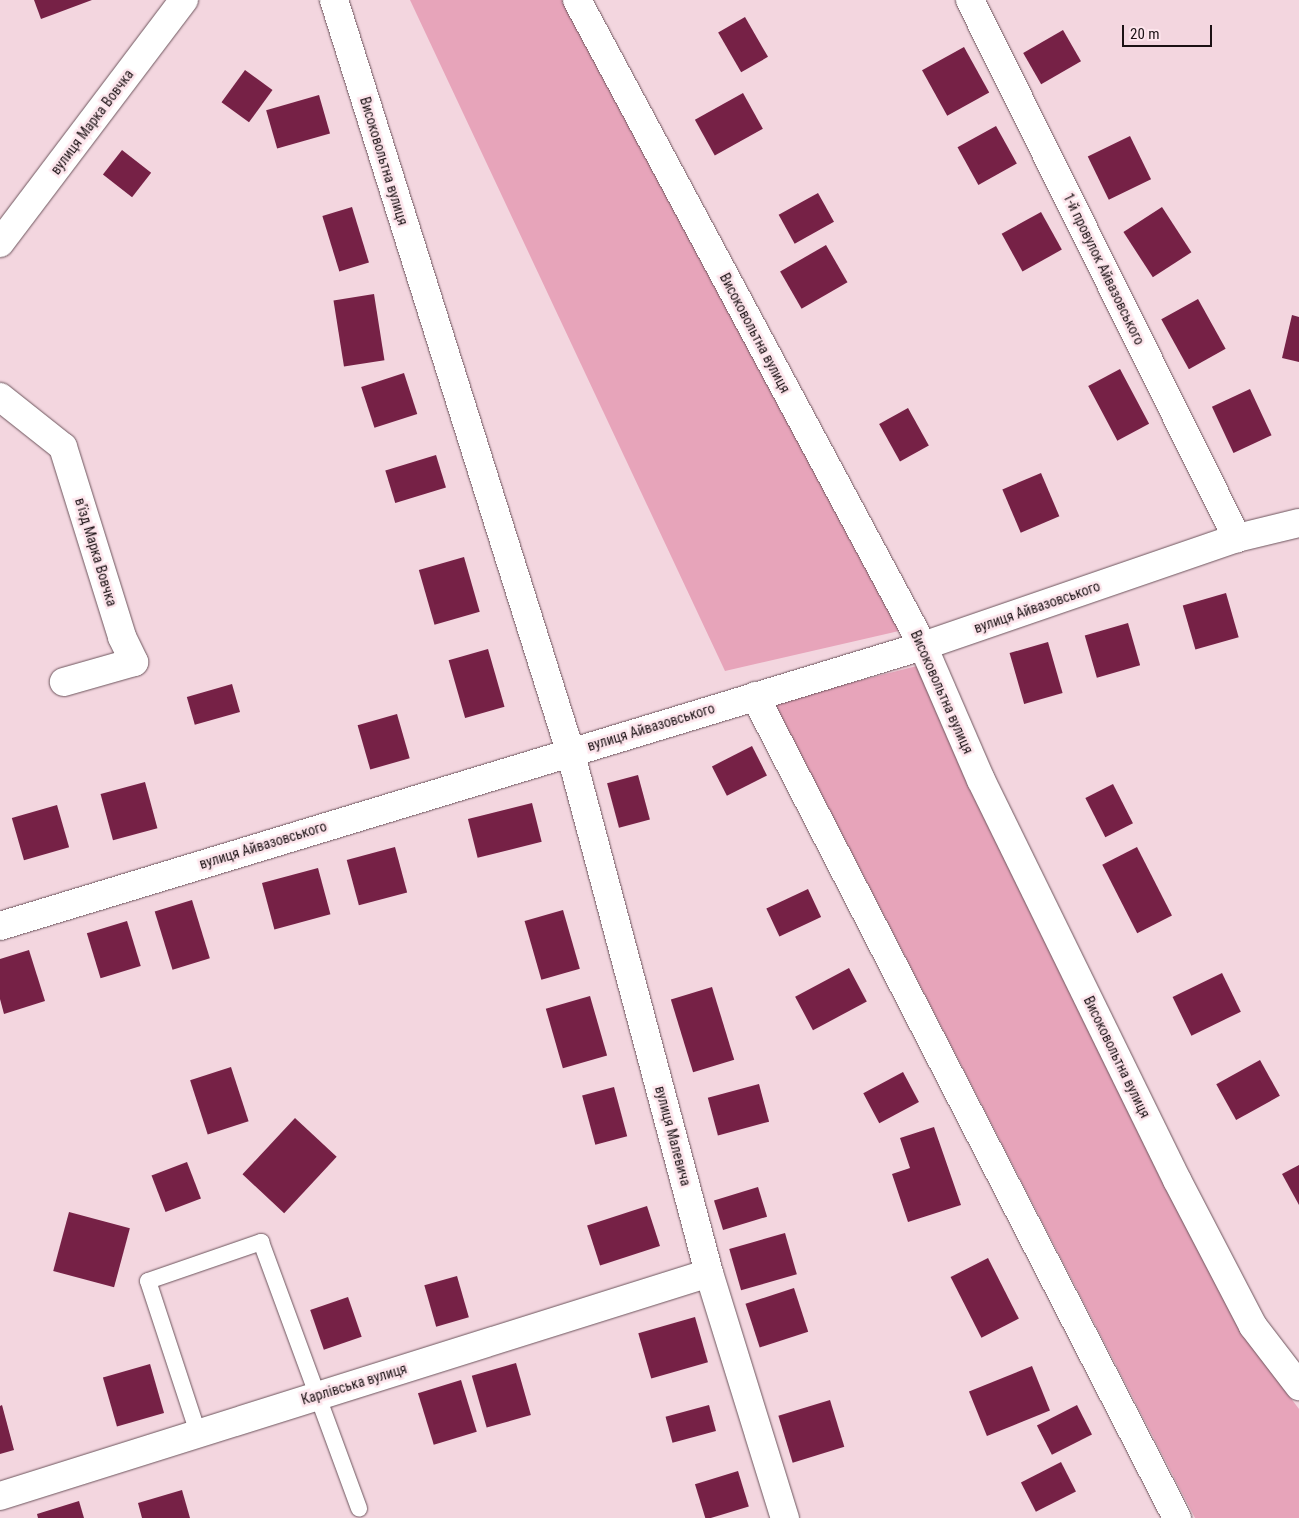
<!DOCTYPE html>
<html>
<head>
<meta charset="utf-8">
<style>
  body { margin:0 }
  #map { position:relative; width:1299px; height:1518px; overflow:hidden; background:#f3d6df; font-family:"Roboto Condensed",sans-serif }
  div>[style] { position:absolute }
  .green>* { inset:0; background:#e7a4ba }
  .building>* { inset:0; background:#762146; transform-origin:0 0 }
  .roads { filter:drop-shadow(0 0 1px #6d555d) drop-shadow(0 0 1px #6d555d) }
  .service>* { height:16px; margin:-8px; padding:0 8px; transform-origin:8px; border-radius:8px; background:#fff }
  .minor>* { height:28px; margin:-14px; padding:0 14px; transform-origin:14px; border-radius:14px; background:#fff }
  span { translate:-50% -50%; white-space:nowrap; text-align:center; line-height:1.15; -webkit-text-stroke:5px #fde5ec; paint-order:stroke }
  .street-label { font-size:14px; color:#1b1114 }
  .scale { position:absolute; left:1122px; top:25px; width:90px; height:22px; box-sizing:border-box; border:2px solid #1b1114; border-top:0; padding-left:6px; font-size:15px; line-height:18px; white-space:nowrap; color:#1b1114; -webkit-text-stroke:4px #fde5ec; paint-order:stroke }
</style>
</head>
<body>
<div id="map">
  <div class="green">
    <div style="clip-path:polygon(410px 0,565px 0,899px 631px,725px 671px)"></div>
    <div style="clip-path:polygon(917px 666px,1241px 1332px,1299px 1409px,1299px 1518px,1195px 1518px,774px 702px)"></div>
  </div>
  <div class="building">
    <div style="clip-path:polygon(34px 0,92px 0,41px 19px)"></div>
    <div style="left:745px;top:17px;width:46px;height:31px;rotate:60deg"></div>
    <div style="left:1063px;top:30px;width:36px;height:46px;rotate:60deg"></div>
    <div style="left:964px;top:47px;width:52px;height:48px;rotate:61deg"></div>
    <div style="left:245px;top:70px;width:34px;height:40px;rotate:36deg"></div>
    <div style="left:743px;top:93px;width:41px;height:55px;rotate:61deg"></div>
    <div style="left:319px;top:95px;width:40px;height:55px;rotate:74deg"></div>
    <div style="left:996px;top:126px;width:43px;height:44px;rotate:61deg"></div>
    <div style="left:1130px;top:136px;width:48px;height:47px;rotate:64deg"></div>
    <div style="left:122px;top:150px;width:37px;height:31px;rotate:38deg"></div>
    <div style="left:818px;top:193px;width:33px;height:45px;rotate:61deg"></div>
    <div style="left:352px;top:207px;width:58px;height:31px;rotate:73deg"></div>
    <div style="left:1162px;top:207px;width:54px;height:46px;rotate:57deg"></div>
    <div style="left:1041px;top:212px;width:43px;height:45px;rotate:61deg"></div>
    <div style="left:826px;top:245px;width:43px;height:53px;rotate:60deg"></div>
    <div style="left:374px;top:294px;width:67px;height:41px;rotate:81deg"></div>
    <div style="left:1198px;top:299px;width:57px;height:42px;rotate:61deg"></div>
    <div style="clip-path:polygon(1292px 315px,1299px 317px,1299px 362px,1282px 358px)"></div>
    <div style="left:1120px;top:369px;width:62px;height:36px;rotate:62deg"></div>
    <div style="left:404px;top:373px;width:43px;height:45px;rotate:72deg"></div>
    <div style="left:1250px;top:389px;width:51px;height:42px;rotate:65deg"></div>
    <div style="left:908px;top:408px;width:43px;height:33px;rotate:61deg"></div>
    <div style="left:436px;top:455px;width:34px;height:53px;rotate:73deg"></div>
    <div style="left:1041px;top:473px;width:47px;height:42px;rotate:67deg"></div>
    <div style="left:464px;top:557px;width:57px;height:47px;rotate:74deg"></div>
    <div style="left:1226px;top:593px;width:46px;height:45px;rotate:74deg"></div>
    <div style="left:1128px;top:623px;width:44px;height:45px;rotate:74deg"></div>
    <div style="left:1048px;top:642px;width:53px;height:40px;rotate:74deg"></div>
    <div style="left:488px;top:649px;width:60px;height:41px;rotate:74deg"></div>
    <div style="left:232px;top:684px;width:29px;height:47px;rotate:74deg"></div>
    <div style="left:397px;top:714px;width:46px;height:41px;rotate:74deg"></div>
    <div style="left:752px;top:746px;width:33px;height:45px;rotate:63deg"></div>
    <div style="left:638px;top:775px;width:46px;height:32px;rotate:75deg"></div>
    <div style="left:145px;top:782px;width:48px;height:46px;rotate:75deg"></div>
    <div style="left:1113px;top:784px;width:44px;height:31px;rotate:63deg"></div>
    <div style="left:532px;top:803px;width:40px;height:66px;rotate:76deg"></div>
    <div style="left:57px;top:805px;width:44px;height:47px;rotate:74deg"></div>
    <div style="left:395px;top:847px;width:47px;height:50px;rotate:75deg"></div>
    <div style="left:1137px;top:847px;width:77px;height:39px;rotate:63deg"></div>
    <div style="left:318px;top:868px;width:48px;height:58px;rotate:75deg"></div>
    <div style="left:808px;top:889px;width:31px;height:46px;rotate:65deg"></div>
    <div style="left:192px;top:900px;width:61px;height:39px;rotate:73deg"></div>
    <div style="left:563px;top:910px;width:61px;height:40px;rotate:74deg"></div>
    <div style="left:127px;top:921px;width:47px;height:42px;rotate:73deg"></div>
    <div style="clip-path:polygon(29px 950px,45px 1001px,4px 1014px,0 999px,0 959px)"></div>
    <div style="left:849px;top:968px;width:38px;height:61px;rotate:62deg"></div>
    <div style="left:1222px;top:973px;width:43px;height:55px;rotate:64deg"></div>
    <div style="left:712px;top:987px;width:76px;height:43px;rotate:73deg"></div>
    <div style="left:590px;top:996px;width:62px;height:46px;rotate:74deg"></div>
    <div style="left:1260px;top:1060px;width:41px;height:50px;rotate:61deg"></div>
    <div style="left:231px;top:1067px;width:57px;height:43px;rotate:72deg"></div>
    <div style="left:903px;top:1072px;width:34px;height:45px;rotate:62deg"></div>
    <div style="left:759px;top:1084px;width:39px;height:53px;rotate:75deg"></div>
    <div style="left:614px;top:1087px;width:51px;height:33px;rotate:75deg"></div>
    <div style="left:295px;top:1118px;width:57px;height:77px;rotate:43deg"></div>
    <div style="clip-path:polygon(934px 1127px,961px 1205px,908px 1222px,892px 1174px,910px 1168px,900px 1138px)"></div>
    <div style="left:187px;top:1162px;width:39px;height:38px;rotate:69deg"></div>
    <div style="clip-path:polygon(1299px 1165px,1299px 1205px,1282px 1174px)"></div>
    <div style="left:758px;top:1187px;width:31px;height:46px;rotate:73deg"></div>
    <div style="left:647px;top:1206px;width:42px;height:63px;rotate:72deg"></div>
    <div style="left:69px;top:1212px;width:63px;height:61px;rotate:15deg"></div>
    <div style="left:785px;top:1233px;width:43px;height:58px;rotate:74deg"></div>
    <div style="left:988px;top:1258px;width:68px;height:42px;rotate:63deg"></div>
    <div style="left:457px;top:1276px;width:43px;height:34px;rotate:74deg"></div>
    <div style="left:794px;top:1288px;width:46px;height:51px;rotate:72deg"></div>
    <div style="left:348px;top:1297px;width:42px;height:40px;rotate:71deg"></div>
    <div style="left:695px;top:1317px;width:47px;height:59px;rotate:74deg"></div>
    <div style="left:516px;top:1363px;width:54px;height:46px;rotate:74deg"></div>
    <div style="left:150px;top:1364px;width:51px;height:49px;rotate:74deg"></div>
    <div style="left:1032px;top:1366px;width:48px;height:68px;rotate:68deg"></div>
    <div style="left:461px;top:1380px;width:54px;height:45px;rotate:73deg"></div>
    <div style="left:830px;top:1400px;width:49px;height:54px;rotate:73deg"></div>
    <div style="clip-path:polygon(2px 1405px,14px 1450px,0 1454px,0 1406px)"></div>
    <div style="left:709px;top:1405px;width:27px;height:45px;rotate:75deg"></div>
    <div style="left:1077px;top:1405px;width:33px;height:45px;rotate:63deg"></div>
    <div style="left:1061px;top:1462px;width:33px;height:45px;rotate:63deg"></div>
    <div style="left:738px;top:1471px;width:37px;height:45px;rotate:73deg"></div>
    <div style="clip-path:polygon(182px 1490px,190px 1518px,142px 1518px,138px 1503px)"></div>
    <div style="clip-path:polygon(79px 1501px,84px 1518px,38px 1518px,37px 1514px)"></div>
  </div>
  <div class="roads">
    <div class="service">
      <div style="left:198px;top:1433px;width:160px;rotate:-108.2deg"></div>
      <div style="left:148px;top:1281px;width:120px;rotate:-19deg"></div>
      <div style="left:261px;top:1242px;width:284px;rotate:69.8deg"></div>
    </div>
    <div class="minor">
      <div style="left:334px;top:0;width:787px;rotate:72.55deg"></div>
      <div style="left:570px;top:751px;width:540px;rotate:75.09deg"></div>
      <div style="left:709px;top:1273px;width:257px;rotate:72.8deg"></div>
      <div style="left:577px;top:0;width:733px;rotate:61.83deg"></div>
      <div style="left:923px;top:646px;width:146px;rotate:66.6deg"></div>
      <div style="left:981px;top:780px;width:445px;rotate:63.9deg"></div>
      <div style="left:1177px;top:1180px;width:165px;rotate:62.5deg"></div>
      <div style="left:1253px;top:1326px;width:76px;rotate:52.5deg"></div>
      <div style="left:970px;top:0;width:601px;rotate:63.61deg"></div>
      <div style="left:0;top:243px;width:305px;rotate:-52.9deg"></div>
      <div style="left:0;top:397px;width:80px;rotate:38.4deg"></div>
      <div style="left:63px;top:447px;width:199px;rotate:72.7deg"></div>
      <div style="left:122px;top:637px;width:28px;rotate:64deg"></div>
      <div style="left:134px;top:662px;width:73px;rotate:164.1deg"></div>
      <div style="left:755px;top:696px;width:924px;rotate:62.82deg"></div>
      <div style="left:0;top:926px;width:965px;rotate:-16.88deg"></div>
      <div style="left:923px;top:646px;width:332px;rotate:-19deg"></div>
      <div style="left:1237px;top:538px;width:64px;rotate:-13.6deg"></div>
      <div style="left:0;top:1496px;width:743px;rotate:-17.46deg"></div>
    </div>
  </div>
  <div class="street-label">
    <span style="left:92px;top:122px;rotate:-53deg">вулиця Марка Вовчка</span>
    <span style="left:384px;top:161px;rotate:73deg">Високовольтна вулиця</span>
    <span style="left:1104px;top:269px;rotate:64deg">1-й провулок Айвазовського</span>
    <span style="left:755px;top:333px;rotate:62deg">Високовольтна вулиця</span>
    <span style="left:96px;top:552px;rotate:73deg">в'їзд Марка Вовчка</span>
    <span style="left:1037px;top:607px;rotate:-19deg">вулиця Айвазовського</span>
    <span style="left:942px;top:692px;rotate:66deg">Високовольтна вулиця</span>
    <span style="left:651px;top:727px;rotate:-17deg">вулиця Айвазовського</span>
    <span style="left:263px;top:845px;rotate:-17deg">вулиця Айвазовського</span>
    <span style="left:1117px;top:1057px;rotate:64deg">Високовольтна вулиця</span>
    <span style="left:673px;top:1136px;rotate:75deg">вулиця Малевича</span>
    <span style="left:354px;top:1384px;rotate:-17deg">Карлівська вулиця</span>
  </div>
  <div class="scale">20 m</div>
</div>
</body>
</html>
